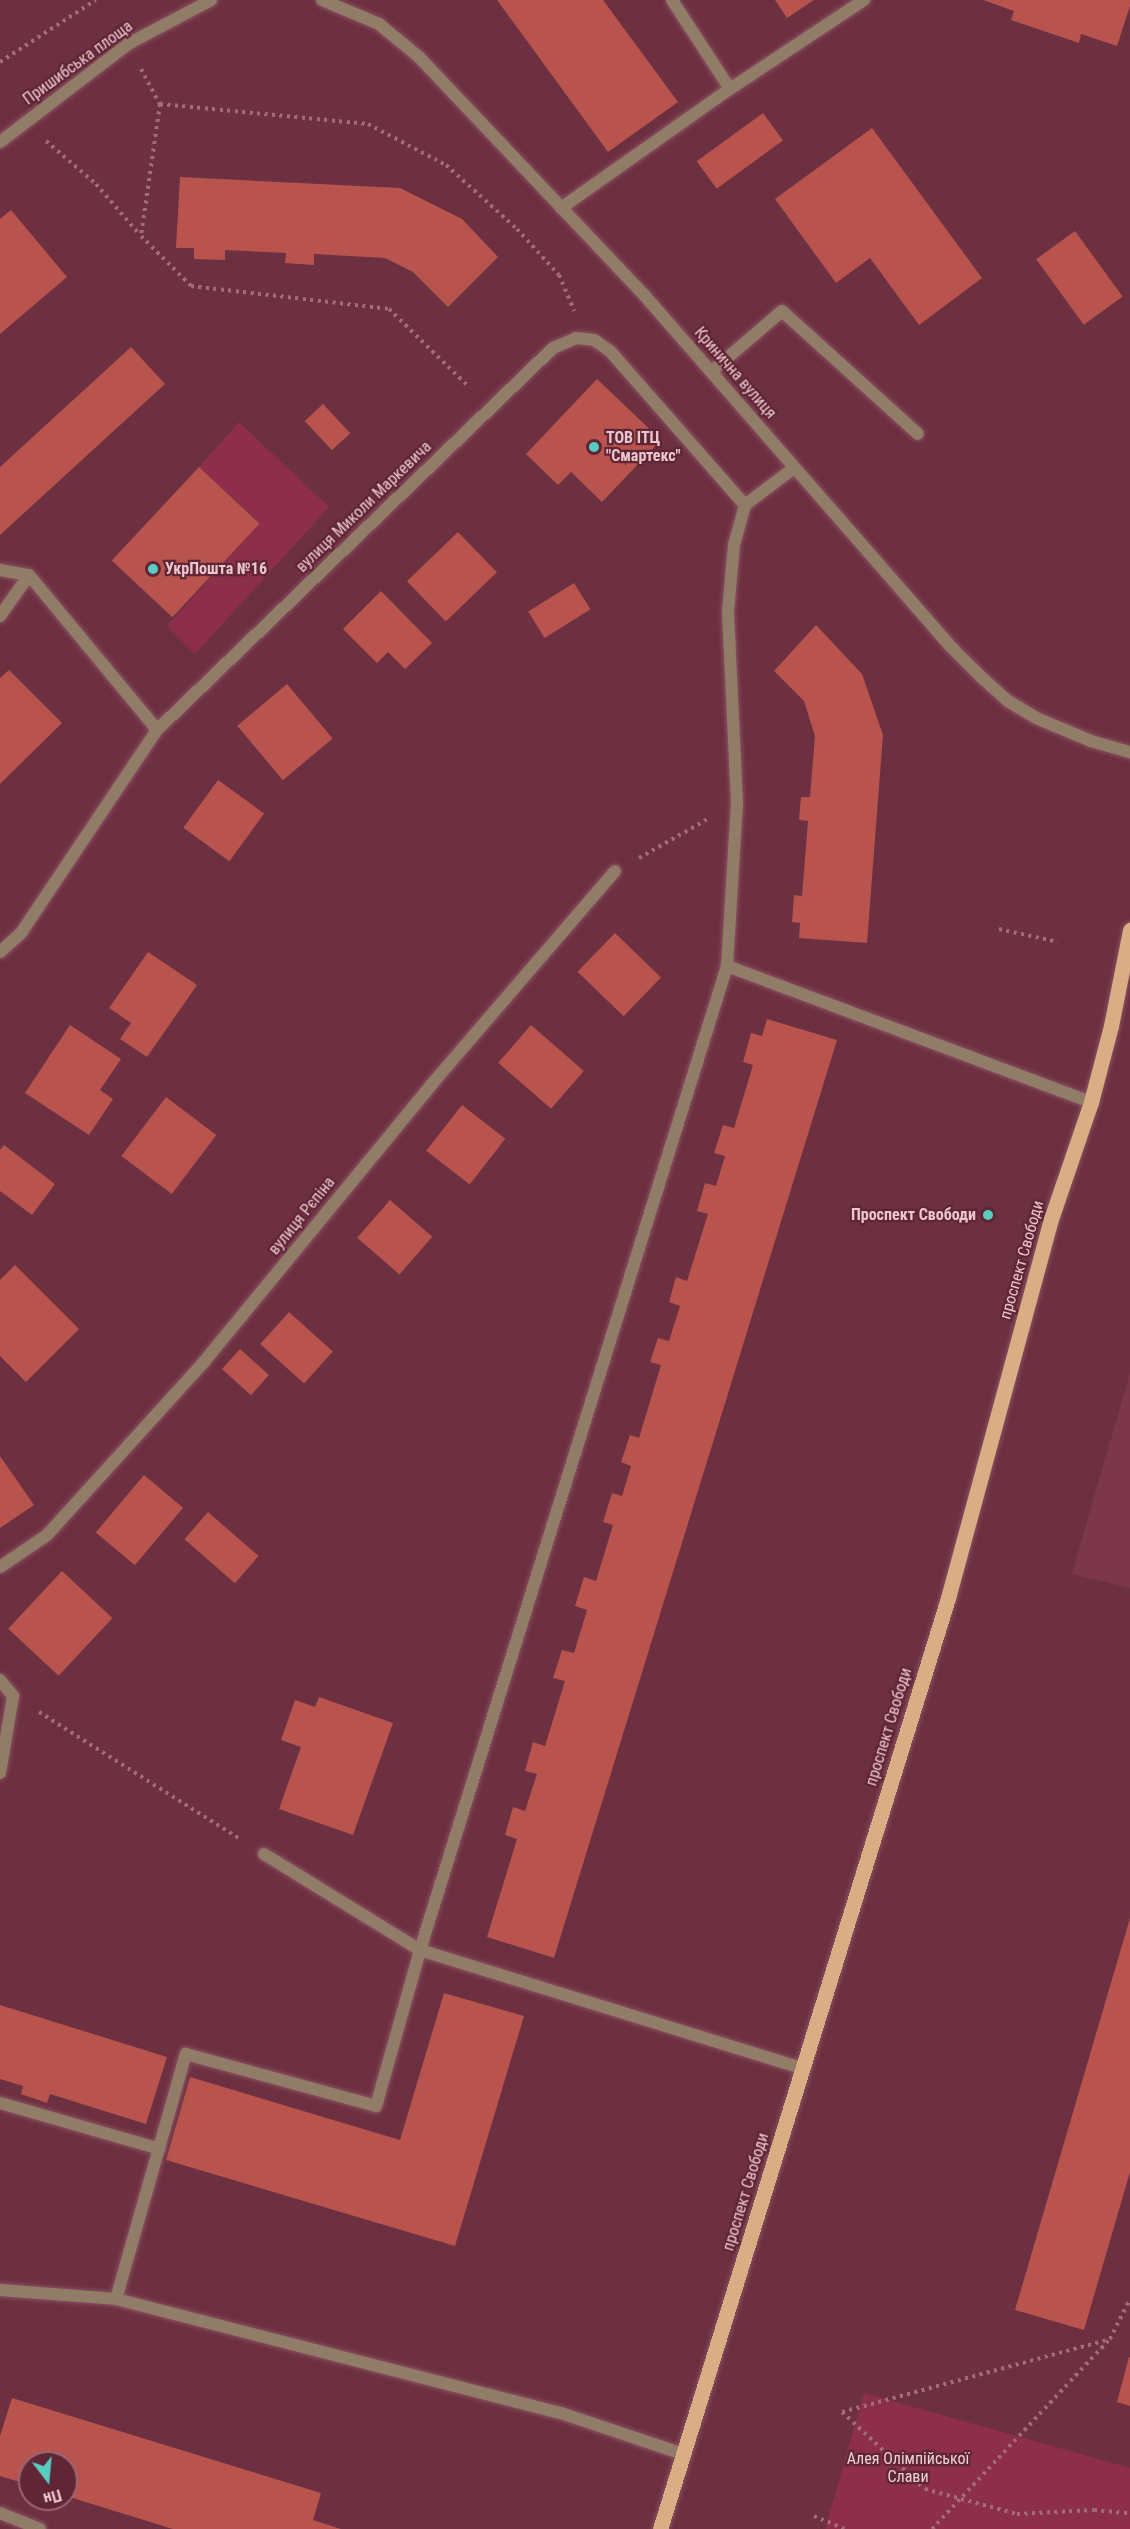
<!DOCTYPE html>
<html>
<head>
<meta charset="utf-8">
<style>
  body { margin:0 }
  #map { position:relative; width:1130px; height:2529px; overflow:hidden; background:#6d3041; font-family:"Roboto Condensed",sans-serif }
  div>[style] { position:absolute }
  .built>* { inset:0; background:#7d374a }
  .green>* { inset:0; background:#8d2e4b }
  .building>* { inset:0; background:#b8534d; transform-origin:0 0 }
  .path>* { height:4px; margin-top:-2px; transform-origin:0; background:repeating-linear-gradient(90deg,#a16d7a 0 3px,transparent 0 7.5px) }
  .roads { filter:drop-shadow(0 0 2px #895160) drop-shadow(0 0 2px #895160) }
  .service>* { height:12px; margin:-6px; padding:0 6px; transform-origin:6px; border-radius:6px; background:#917c68 }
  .minor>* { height:12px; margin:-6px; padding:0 6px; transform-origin:6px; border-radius:6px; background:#917c68 }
  .tertiary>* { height:12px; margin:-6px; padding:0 6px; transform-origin:6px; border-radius:6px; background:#917c68 }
  .primary>* { height:15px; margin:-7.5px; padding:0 7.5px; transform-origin:7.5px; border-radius:7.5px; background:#d9ae84 }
  .dots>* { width:16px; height:16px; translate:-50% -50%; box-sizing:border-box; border:3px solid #612636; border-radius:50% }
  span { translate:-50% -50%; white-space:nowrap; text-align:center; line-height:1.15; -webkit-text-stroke:4.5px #612636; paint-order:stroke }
  .street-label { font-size:16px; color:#ecc6cd }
  .poi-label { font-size:16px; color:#ecc6cd; font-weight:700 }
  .left { translate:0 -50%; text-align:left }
  .right { translate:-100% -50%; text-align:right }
  .park-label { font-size:16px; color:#efd2d8 }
  .north { position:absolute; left:18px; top:2451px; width:60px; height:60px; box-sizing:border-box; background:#612636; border:2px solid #996672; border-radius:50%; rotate:164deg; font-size:16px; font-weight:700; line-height:24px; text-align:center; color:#ecc6cd }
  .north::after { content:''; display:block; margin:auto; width:21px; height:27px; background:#58cec1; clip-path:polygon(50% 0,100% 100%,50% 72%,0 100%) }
</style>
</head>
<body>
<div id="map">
  <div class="built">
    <div style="clip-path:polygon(1130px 1373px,1130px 1588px,1072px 1574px)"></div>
  </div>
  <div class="green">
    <div style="clip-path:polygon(239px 422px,329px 507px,195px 654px,167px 626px,260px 523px,199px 467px)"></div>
    <div style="clip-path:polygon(864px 2393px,1130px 2468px,1130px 2529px,825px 2529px)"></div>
  </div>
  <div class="building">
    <div style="clip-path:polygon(497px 0,603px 0,678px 102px,608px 152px)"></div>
    <div style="clip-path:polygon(775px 0,814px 0,787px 18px)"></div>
    <div style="clip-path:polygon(983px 0,1130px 0,1130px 6px,1117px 46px,1081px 34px,1079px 43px,1011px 20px,1014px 11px)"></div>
    <div style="left:763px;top:113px;width:34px;height:82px;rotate:54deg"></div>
    <div style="clip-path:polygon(872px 128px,982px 278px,919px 325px,870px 258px,836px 283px,775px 199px)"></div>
    <div style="clip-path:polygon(180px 177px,400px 188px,462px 219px,498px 257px,448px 307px,413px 272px,385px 258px,314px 254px,314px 265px,285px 263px,286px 253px,225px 250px,225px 260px,194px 259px,194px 248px,176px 248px)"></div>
    <div style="clip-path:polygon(11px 210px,67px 277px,0 334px,0 219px)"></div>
    <div style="left:1075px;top:231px;width:81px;height:48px;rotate:54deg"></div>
    <div style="clip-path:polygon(131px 347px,165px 384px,0 535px,0 467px)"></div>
    <div style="clip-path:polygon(597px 379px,661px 440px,602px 502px,571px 472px,558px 485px,526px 454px)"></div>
    <div style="left:323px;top:404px;width:40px;height:25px;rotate:47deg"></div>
    <div style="left:199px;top:467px;width:83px;height:128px;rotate:43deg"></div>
    <div style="left:458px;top:532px;width:56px;height:71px;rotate:46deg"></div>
    <div style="left:574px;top:583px;width:31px;height:54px;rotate:58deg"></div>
    <div style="clip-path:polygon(381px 591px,432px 643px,405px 669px,388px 652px,377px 663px,343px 629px)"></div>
    <div style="clip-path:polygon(816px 625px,862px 674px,883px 735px,867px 943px,799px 938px,800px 923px,792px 922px,794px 895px,802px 896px,808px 821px,799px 820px,801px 797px,810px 797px,815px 736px,804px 701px,774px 671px)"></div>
    <div style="clip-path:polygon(9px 670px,62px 723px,0 784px,0 678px)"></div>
    <div style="left:287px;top:684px;width:71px;height:65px;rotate:50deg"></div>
    <div style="left:218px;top:780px;width:57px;height:59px;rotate:36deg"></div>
    <div style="left:615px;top:933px;width:64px;height:54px;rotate:44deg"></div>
    <div style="clip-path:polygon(148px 952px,197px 985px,147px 1057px,120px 1039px,131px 1023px,109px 1008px)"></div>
    <div style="clip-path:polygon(767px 1019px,837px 1040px,554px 1958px,487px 1937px,517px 1839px,505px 1835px,513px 1807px,525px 1811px,537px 1774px,525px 1771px,533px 1742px,545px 1746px,565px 1681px,553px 1678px,562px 1650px,574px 1653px,587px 1610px,575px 1606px,584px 1577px,596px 1581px,613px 1525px,603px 1522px,612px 1493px,622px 1496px,631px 1466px,621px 1462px,630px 1435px,639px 1438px,661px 1365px,650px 1362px,658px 1338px,669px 1341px,680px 1306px,669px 1302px,676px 1277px,687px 1281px,708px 1214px,697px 1211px,705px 1183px,716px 1186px,725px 1156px,714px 1153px,723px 1125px,734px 1128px,753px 1065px,743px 1062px,751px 1033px,762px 1036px)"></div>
    <div style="clip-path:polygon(70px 1025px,121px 1059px,100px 1090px,113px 1099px,89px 1135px,25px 1093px)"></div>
    <div style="left:531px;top:1025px;width:70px;height:50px;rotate:41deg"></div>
    <div style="left:166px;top:1097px;width:63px;height:74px;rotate:37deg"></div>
    <div style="left:462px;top:1105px;width:55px;height:58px;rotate:38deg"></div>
    <div style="clip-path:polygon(4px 1145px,55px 1184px,32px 1215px,0 1191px,0 1150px)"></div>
    <div style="left:390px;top:1200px;width:56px;height:50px;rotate:41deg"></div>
    <div style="clip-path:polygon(15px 1265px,79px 1329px,26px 1382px,0 1356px,0 1280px)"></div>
    <div style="left:289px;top:1312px;width:59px;height:43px;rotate:42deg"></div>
    <div style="left:240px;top:1349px;width:39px;height:27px;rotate:42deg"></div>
    <div style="clip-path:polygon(0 1456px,34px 1505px,0 1528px)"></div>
    <div style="left:144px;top:1475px;width:51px;height:75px;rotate:40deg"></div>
    <div style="left:208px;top:1512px;width:67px;height:36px;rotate:41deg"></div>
    <div style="left:62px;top:1571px;width:69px;height:79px;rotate:43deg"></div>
    <div style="clip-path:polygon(319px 1697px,393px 1723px,353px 1835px,279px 1809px,301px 1747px,281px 1740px,295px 1700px,315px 1707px)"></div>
    <div style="clip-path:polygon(1130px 1918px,1130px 2172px,1084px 2330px,1015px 2310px)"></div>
    <div style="clip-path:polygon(444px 1993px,524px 2016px,455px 2246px,166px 2160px,190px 2077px,400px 2140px)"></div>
    <div style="clip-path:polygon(0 2005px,167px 2057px,146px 2124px,50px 2094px,47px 2103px,21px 2094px,23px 2086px,0 2079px)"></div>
    <div style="clip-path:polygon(1129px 2357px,1130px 2357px,1130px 2406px,1117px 2402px)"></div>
    <div style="clip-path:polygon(12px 2398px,321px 2493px,313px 2520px,341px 2529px,173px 2529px,66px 2496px,66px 2463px,30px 2463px,30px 2485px,0 2476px,0 2436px)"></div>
  </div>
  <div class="path">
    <div style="left:0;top:62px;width:114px;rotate:-32.9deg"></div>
    <div style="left:141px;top:69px;width:40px;rotate:62deg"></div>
    <div style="left:160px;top:104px;width:133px;rotate:98.2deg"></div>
    <div style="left:141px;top:236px;width:71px;rotate:45deg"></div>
    <div style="left:191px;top:286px;width:199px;rotate:6.6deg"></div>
    <div style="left:389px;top:309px;width:113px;rotate:44.3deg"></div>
    <div style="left:160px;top:104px;width:209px;rotate:5.5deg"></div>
    <div style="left:368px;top:124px;width:88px;rotate:27.7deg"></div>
    <div style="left:446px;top:165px;width:96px;rotate:42deg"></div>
    <div style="left:517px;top:229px;width:62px;rotate:47.6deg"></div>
    <div style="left:559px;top:275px;width:39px;rotate:67deg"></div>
    <div style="left:46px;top:141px;width:66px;rotate:40.7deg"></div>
    <div style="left:96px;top:184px;width:67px;rotate:49.2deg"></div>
    <div style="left:639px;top:858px;width:79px;rotate:-29.5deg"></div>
    <div style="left:999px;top:929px;width:60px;rotate:12.4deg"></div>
    <div style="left:39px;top:1712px;width:238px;rotate:32.3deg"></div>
    <div style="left:842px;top:2412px;width:278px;rotate:-15.2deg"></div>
    <div style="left:1110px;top:2339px;width:45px;rotate:-63.4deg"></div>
    <div style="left:842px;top:2412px;width:113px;rotate:42.9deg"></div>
    <div style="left:925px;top:2489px;width:95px;rotate:15.2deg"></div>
    <div style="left:1017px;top:2514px;width:77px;rotate:-3deg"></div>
    <div style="left:1094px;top:2510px;width:36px;rotate:5deg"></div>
    <div style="left:814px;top:2516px;width:33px;rotate:23deg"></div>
    <div style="left:932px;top:2529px;width:259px;rotate:-46.9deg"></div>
  </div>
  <div class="roads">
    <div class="service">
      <div style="left:672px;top:0;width:106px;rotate:56.9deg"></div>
      <div style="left:561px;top:208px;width:207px;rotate:-35.2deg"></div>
      <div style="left:730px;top:89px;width:161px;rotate:-33.6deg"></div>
      <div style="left:712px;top:371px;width:92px;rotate:-40.6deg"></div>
      <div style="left:782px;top:311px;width:183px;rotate:42.1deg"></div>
      <div style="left:0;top:570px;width:29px;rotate:10deg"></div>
      <div style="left:29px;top:575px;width:201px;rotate:50.4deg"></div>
      <div style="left:0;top:616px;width:50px;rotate:-54.7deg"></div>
      <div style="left:727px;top:966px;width:389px;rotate:20.5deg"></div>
      <div style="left:0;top:1680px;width:21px;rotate:51deg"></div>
      <div style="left:13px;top:1696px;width:78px;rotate:99.6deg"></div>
      <div style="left:264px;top:1854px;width:183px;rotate:31.6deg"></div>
      <div style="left:420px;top:1950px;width:1031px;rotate:-72.67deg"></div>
      <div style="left:727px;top:966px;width:163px;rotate:-86.5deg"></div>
      <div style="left:737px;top:803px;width:191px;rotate:-92.7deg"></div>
      <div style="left:728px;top:612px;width:67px;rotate:-84.9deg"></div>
      <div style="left:734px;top:545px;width:41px;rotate:-74.6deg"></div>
      <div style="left:0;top:2103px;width:166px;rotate:16deg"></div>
      <div style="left:0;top:2290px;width:116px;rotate:4.4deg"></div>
      <div style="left:116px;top:2299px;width:459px;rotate:14.4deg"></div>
      <div style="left:561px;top:2413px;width:129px;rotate:18.6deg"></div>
      <div style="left:116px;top:2299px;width:255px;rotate:-74.1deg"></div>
      <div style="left:186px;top:2054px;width:197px;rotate:15.3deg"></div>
      <div style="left:376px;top:2106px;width:162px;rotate:-74.2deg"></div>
      <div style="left:420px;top:1950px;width:400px;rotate:17.2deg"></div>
      <div style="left:0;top:2513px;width:43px;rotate:21.8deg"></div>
    </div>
    <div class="minor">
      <div style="left:0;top:952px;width:28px;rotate:-42deg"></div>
      <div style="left:21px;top:933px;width:244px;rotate:-56.2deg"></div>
      <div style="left:157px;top:730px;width:550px;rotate:-43.97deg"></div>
      <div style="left:553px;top:348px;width:25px;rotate:-23deg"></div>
      <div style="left:576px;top:338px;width:18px;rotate:6deg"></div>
      <div style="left:594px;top:340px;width:19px;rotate:35deg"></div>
      <div style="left:610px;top:351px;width:205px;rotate:48.8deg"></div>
      <div style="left:745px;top:505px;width:61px;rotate:-37.1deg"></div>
      <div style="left:0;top:1567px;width:57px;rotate:-34.2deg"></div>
      <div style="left:47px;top:1535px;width:232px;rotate:-47.8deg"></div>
      <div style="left:203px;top:1363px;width:360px;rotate:-50.6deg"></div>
      <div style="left:431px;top:1085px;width:282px;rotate:-49.3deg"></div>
    </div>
    <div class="tertiary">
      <div style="left:322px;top:0;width:62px;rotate:22.8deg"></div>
      <div style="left:379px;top:24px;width:52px;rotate:39.5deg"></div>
      <div style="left:419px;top:57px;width:329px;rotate:46.6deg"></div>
      <div style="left:645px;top:296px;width:466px;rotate:48.9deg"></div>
      <div style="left:951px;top:647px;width:40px;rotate:45deg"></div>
      <div style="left:979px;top:675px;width:39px;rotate:42deg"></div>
      <div style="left:1008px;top:701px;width:33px;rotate:31deg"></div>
      <div style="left:1036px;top:718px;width:60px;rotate:22.7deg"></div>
      <div style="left:1091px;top:741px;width:41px;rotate:15.8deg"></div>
      <div style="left:0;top:142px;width:161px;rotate:-37.4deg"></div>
      <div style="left:128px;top:44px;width:94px;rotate:-27.9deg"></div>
    </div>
    <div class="primary">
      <div style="left:660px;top:2529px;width:975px;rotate:-72.81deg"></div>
      <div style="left:948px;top:1598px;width:393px;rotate:-74.8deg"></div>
      <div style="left:1051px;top:1219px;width:124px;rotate:-71.1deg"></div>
      <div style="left:1091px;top:1102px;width:79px;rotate:-75.3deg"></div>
      <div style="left:1111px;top:1026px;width:98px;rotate:-78.8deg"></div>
    </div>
  </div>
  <div class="dots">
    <div style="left:594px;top:447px;background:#58cec1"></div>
    <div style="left:153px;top:569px;background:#58cec1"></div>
    <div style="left:988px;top:1215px;background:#58cec1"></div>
  </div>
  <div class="street-label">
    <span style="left:78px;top:63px;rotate:-36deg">Пришибська площа</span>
    <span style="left:735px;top:373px;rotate:49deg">Кринична вулиця</span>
    <span style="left:364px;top:507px;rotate:-44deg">вулиця Миколи Маркевича</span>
    <span style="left:302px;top:1216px;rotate:-51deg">вулиця Рєпіна</span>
    <span style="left:1022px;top:1260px;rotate:-74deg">проспект Свободи</span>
    <span style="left:889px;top:1727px;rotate:-73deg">проспект Свободи</span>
    <span style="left:746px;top:2192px;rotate:-73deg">проспект Свободи</span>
  </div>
  <div class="poi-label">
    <span class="left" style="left:606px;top:447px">ТОВ ІТЦ<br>"Смартекс"</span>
    <span class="left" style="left:165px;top:569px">УкрПошта №16</span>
    <span class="right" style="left:976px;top:1215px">Проспект Свободи</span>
  </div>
  <div class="park-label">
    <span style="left:908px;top:2468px">Алея Олімпійської<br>Слави</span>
  </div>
  <div class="north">Пн</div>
</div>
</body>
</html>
